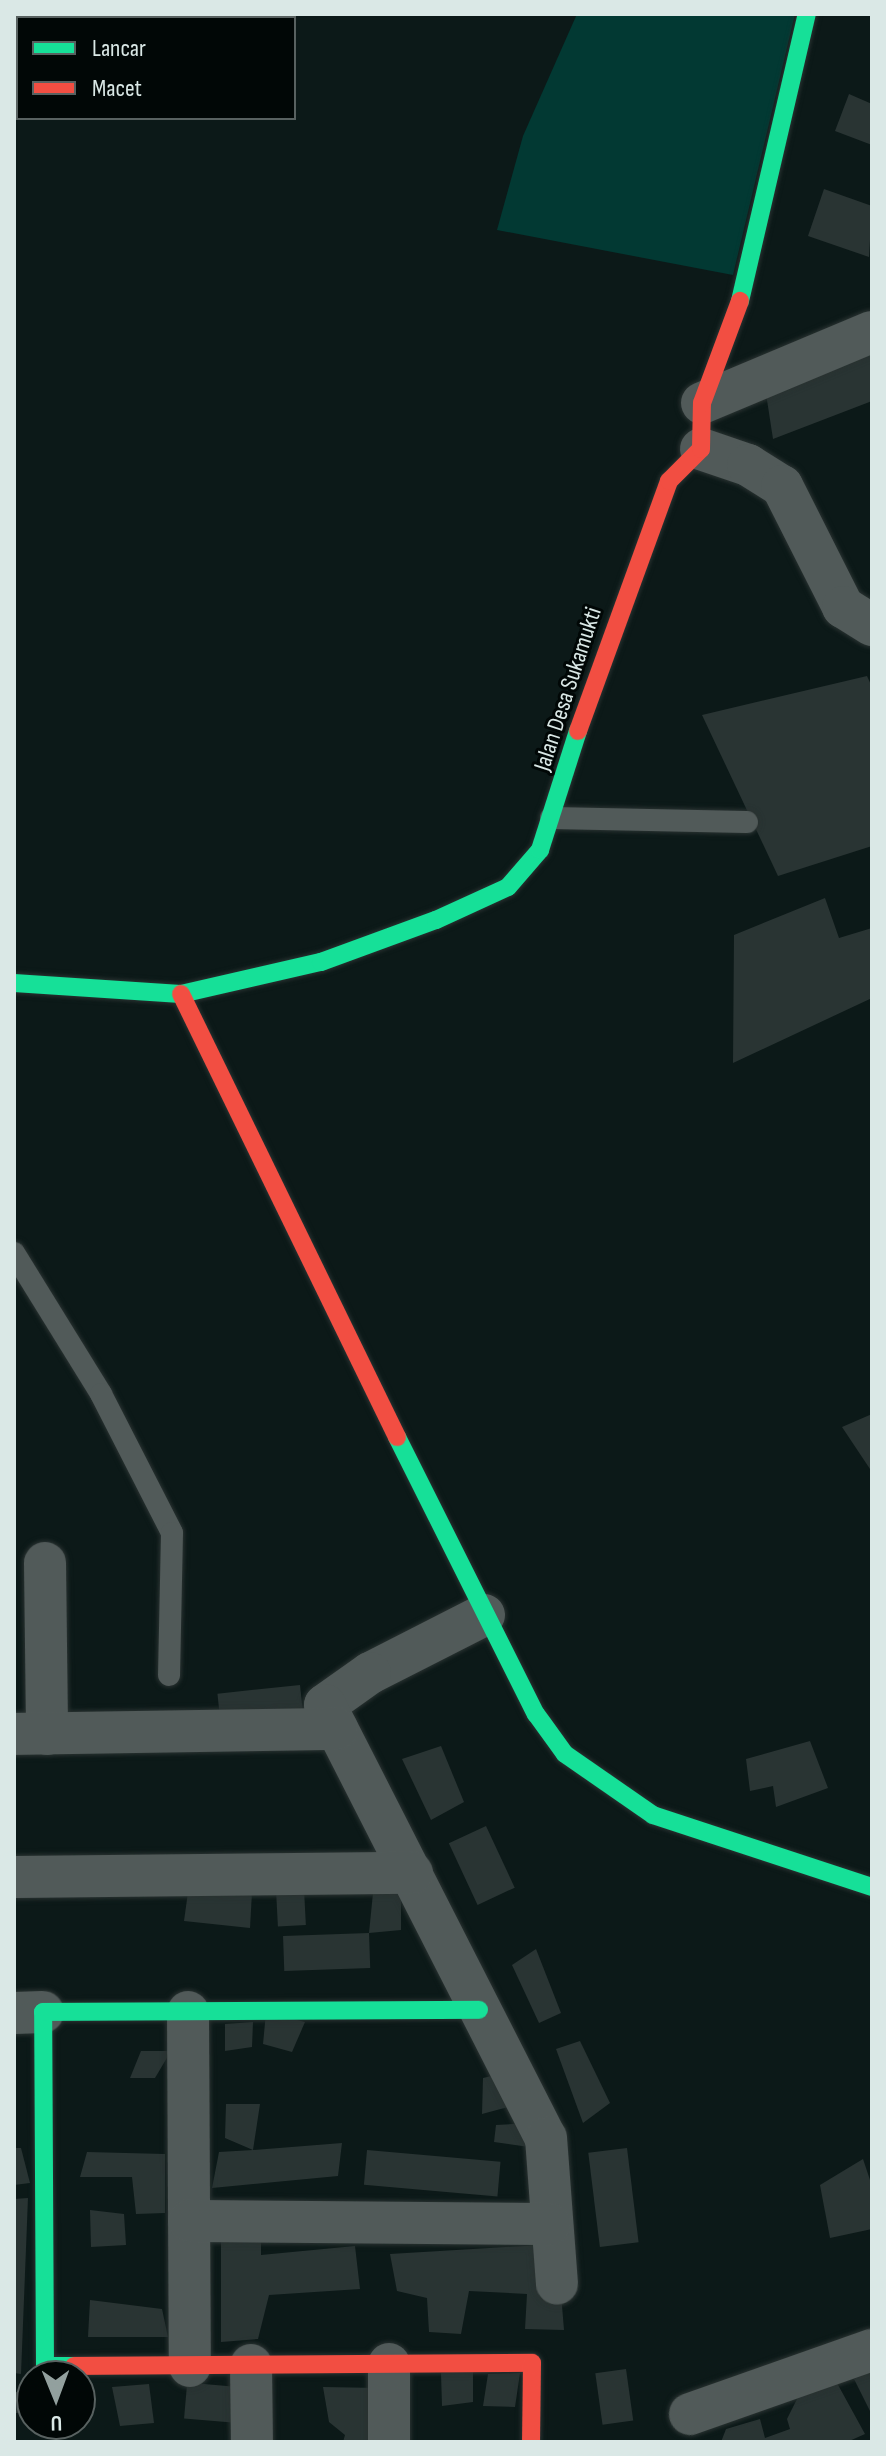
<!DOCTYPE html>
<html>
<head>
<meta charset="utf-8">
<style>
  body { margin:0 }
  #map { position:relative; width:886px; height:2456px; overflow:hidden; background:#0c1918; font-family:"Sofia Sans Condensed",sans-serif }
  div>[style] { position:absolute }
  .green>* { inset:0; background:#023933 }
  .building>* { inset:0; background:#293433; transform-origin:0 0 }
  .roads { filter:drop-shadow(0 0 2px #293231) drop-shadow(0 0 2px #293231) }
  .lane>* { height:22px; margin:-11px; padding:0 11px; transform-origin:11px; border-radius:11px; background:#515a59 }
  .street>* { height:42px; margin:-21px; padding:0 21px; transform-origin:21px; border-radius:21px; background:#515a59 }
  .fast>* { height:18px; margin:-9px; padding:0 9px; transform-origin:9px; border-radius:9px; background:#16e098 }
  .jam>* { height:18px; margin:-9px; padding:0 9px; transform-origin:9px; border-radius:9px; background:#f24e42 }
  span { translate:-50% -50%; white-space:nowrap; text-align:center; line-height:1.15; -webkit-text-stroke:6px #010706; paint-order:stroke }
  .street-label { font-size:24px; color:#dae8e6 }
  .frame { position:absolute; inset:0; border:16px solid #dae8e6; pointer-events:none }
  .legend { position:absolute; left:16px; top:16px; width:280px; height:104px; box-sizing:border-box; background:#010706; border:2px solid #586160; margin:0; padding:10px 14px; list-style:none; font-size:24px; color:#dae8e6 }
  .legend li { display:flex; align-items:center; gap:16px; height:40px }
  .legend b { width:40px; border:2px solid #586160 }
  .north { position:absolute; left:16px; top:2360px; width:80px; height:80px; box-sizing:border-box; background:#010706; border:2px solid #586160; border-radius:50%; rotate:179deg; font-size:22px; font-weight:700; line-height:32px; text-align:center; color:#dae8e6 }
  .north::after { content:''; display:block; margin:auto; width:28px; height:36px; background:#92a09e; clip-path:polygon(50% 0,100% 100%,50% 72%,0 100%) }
</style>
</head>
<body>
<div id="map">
  <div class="green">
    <div style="clip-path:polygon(577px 14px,795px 14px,733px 275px,497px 230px,523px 136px)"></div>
  </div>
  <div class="building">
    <div style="clip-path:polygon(849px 94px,872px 104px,872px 145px,835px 131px)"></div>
    <div style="clip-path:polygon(824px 189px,872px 206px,869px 257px,808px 236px)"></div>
    <div style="clip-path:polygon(872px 352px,872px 401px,773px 439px,765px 387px)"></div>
    <div style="clip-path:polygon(867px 676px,872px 687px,872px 846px,778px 876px,702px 715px)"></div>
    <div style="clip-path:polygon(825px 898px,839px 938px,872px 928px,872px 998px,733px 1063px,734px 935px)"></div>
    <div style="clip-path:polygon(872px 1414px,872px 1472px,842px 1427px)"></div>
    <div style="left:300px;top:1685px;width:54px;height:83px;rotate:84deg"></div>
    <div style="clip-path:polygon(810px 1741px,828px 1788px,776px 1807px,773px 1786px,750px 1791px,746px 1759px)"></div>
    <div style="clip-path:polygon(441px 1746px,464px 1802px,431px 1820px,402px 1759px)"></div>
    <div style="left:486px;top:1826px;width:68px;height:41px;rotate:65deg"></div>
    <div style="clip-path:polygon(375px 1873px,401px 1880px,401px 1930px,369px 1933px)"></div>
    <div style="left:304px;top:1889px;width:36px;height:28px;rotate:87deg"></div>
    <div style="clip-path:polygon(188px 1892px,252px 1892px,250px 1928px,184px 1921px)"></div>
    <div style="left:369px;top:1933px;width:35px;height:86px;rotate:88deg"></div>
    <div style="clip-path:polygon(536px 1949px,561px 2013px,539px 2023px,512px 1965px)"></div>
    <div style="clip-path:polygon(266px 2012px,305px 2022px,292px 2052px,263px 2044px)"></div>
    <div style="clip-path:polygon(253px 2022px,252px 2047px,225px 2051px,225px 2024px)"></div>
    <div style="clip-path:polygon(580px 2041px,610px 2103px,583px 2123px,556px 2049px)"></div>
    <div style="clip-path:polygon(141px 2051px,171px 2051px,155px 2078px,130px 2078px)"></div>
    <div style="clip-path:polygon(504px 2073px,512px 2106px,482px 2114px,483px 2078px)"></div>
    <div style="clip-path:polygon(226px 2104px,260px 2104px,253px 2150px,342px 2143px,338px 2176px,212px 2188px,219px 2152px,253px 2150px,225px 2138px)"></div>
    <div style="clip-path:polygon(534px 2123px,529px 2147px,494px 2142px,496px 2125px)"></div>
    <div style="clip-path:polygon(14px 2148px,21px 2148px,30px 2183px,14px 2185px)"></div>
    <div style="left:627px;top:2148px;width:95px;height:39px;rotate:83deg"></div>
    <div style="left:367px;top:2150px;width:134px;height:35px;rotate:5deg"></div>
    <div style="clip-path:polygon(87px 2152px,165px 2154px,165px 2213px,136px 2214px,132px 2177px,80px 2177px)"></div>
    <div style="clip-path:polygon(863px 2159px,872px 2186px,872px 2229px,830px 2238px,820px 2185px)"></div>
    <div style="clip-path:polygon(28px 2198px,21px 2374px,14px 2373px,14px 2199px)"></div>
    <div style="clip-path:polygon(90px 2210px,124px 2214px,126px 2245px,91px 2247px)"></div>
    <div style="clip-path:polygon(221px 2234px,261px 2235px,261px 2255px,355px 2246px,360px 2289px,269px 2295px,258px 2339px,221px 2342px)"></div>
    <div style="clip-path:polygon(557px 2244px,564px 2330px,525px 2329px,527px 2294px,469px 2291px,461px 2334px,429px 2332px,427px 2298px,397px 2291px,390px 2254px)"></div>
    <div style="clip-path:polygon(90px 2300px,162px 2309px,168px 2337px,88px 2337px)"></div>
    <div style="clip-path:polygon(872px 2357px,872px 2415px,854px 2379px,871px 2371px)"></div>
    <div style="clip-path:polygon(473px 2369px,473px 2402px,442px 2406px,441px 2373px)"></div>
    <div style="left:626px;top:2369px;width:52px;height:31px;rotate:82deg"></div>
    <div style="clip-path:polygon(520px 2373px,515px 2407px,483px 2406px,488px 2374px)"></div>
    <div style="clip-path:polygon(837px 2383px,865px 2434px,847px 2442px,721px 2442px,726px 2429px,760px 2419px,765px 2438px,790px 2429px,787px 2419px,802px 2389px)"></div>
    <div style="clip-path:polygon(149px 2384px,154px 2423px,120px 2426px,112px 2387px)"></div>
    <div style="left:80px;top:2386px;width:6px;height:39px"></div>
    <div style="left:238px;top:2387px;width:36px;height:51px;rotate:95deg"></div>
    <div style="clip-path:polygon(323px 2387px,380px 2388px,371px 2442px,343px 2442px,345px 2435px,329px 2422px)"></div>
    <div style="left:14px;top:2392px;width:18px;height:21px"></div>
  </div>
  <div class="roads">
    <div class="lane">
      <div style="left:551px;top:818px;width:196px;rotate:1.2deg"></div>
      <div style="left:14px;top:1253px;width:166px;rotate:58.3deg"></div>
      <div style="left:101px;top:1394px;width:156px;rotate:62.9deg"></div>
      <div style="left:172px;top:1533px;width:142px;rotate:91.2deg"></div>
    </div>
    <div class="street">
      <div style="left:702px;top:403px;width:184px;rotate:-22.7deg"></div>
      <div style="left:701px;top:449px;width:50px;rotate:18.8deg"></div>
      <div style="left:748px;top:465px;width:40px;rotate:32deg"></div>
      <div style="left:782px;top:486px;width:136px;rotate:63.2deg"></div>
      <div style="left:843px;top:607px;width:34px;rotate:32deg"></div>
      <div style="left:45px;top:1563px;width:171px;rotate:89.3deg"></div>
      <div style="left:484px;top:1615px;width:128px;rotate:153deg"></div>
      <div style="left:370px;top:1673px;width:55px;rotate:144.6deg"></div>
      <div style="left:325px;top:1705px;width:486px;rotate:63deg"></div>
      <div style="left:546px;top:2138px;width:146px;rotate:85.7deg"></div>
      <div style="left:14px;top:1734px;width:323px;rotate:-0.9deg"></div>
      <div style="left:14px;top:1877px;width:398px;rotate:-0.6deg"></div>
      <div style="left:188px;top:2012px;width:354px;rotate:89.7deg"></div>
      <div style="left:14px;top:2013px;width:29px;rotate:-2deg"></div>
      <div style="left:189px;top:2221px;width:361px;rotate:0.5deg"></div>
      <div style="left:389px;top:2364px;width:78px;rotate:90deg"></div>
      <div style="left:251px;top:2365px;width:77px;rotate:89.3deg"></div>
      <div style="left:690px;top:2414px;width:193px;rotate:-19.4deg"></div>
    </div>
    <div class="fast">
      <div style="left:740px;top:301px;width:295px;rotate:-76.9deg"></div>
      <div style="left:14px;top:983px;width:167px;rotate:3.8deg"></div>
      <div style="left:181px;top:994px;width:144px;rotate:-12.9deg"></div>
      <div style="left:321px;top:962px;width:122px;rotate:-20.1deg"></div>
      <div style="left:436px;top:920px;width:79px;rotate:-24.6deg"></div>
      <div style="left:508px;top:887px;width:49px;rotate:-49.1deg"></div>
      <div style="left:540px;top:850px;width:125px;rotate:-72.3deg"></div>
      <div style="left:397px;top:1437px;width:310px;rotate:63.4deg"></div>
      <div style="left:536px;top:1714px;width:49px;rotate:54.1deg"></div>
      <div style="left:565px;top:1754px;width:107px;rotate:34.7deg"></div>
      <div style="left:653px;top:1815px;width:231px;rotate:18.2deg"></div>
      <div style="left:74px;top:2366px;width:29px;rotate:180deg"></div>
      <div style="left:45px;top:2366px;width:354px;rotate:-90.3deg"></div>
      <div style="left:43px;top:2012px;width:436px;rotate:-0.3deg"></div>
    </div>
    <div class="jam">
      <div style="left:578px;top:731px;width:266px;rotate:-70deg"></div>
      <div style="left:669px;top:481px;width:45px;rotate:-45deg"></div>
      <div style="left:701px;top:449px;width:46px;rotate:-88.8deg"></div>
      <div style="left:702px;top:403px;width:109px;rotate:-69.6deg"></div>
      <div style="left:181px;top:994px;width:493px;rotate:64deg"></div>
      <div style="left:74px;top:2366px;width:458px;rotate:-0.4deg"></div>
      <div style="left:532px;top:2363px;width:79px;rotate:90.7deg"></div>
    </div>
  </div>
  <div class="street-label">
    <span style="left:568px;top:689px;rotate:-72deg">Jalan Desa Sukamukti</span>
  </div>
  <div class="frame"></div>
  <ul class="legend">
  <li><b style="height:10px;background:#16e098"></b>Lancar</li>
  <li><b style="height:10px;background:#f24e42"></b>Macet</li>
  </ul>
  <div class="north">U</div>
</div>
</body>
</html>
